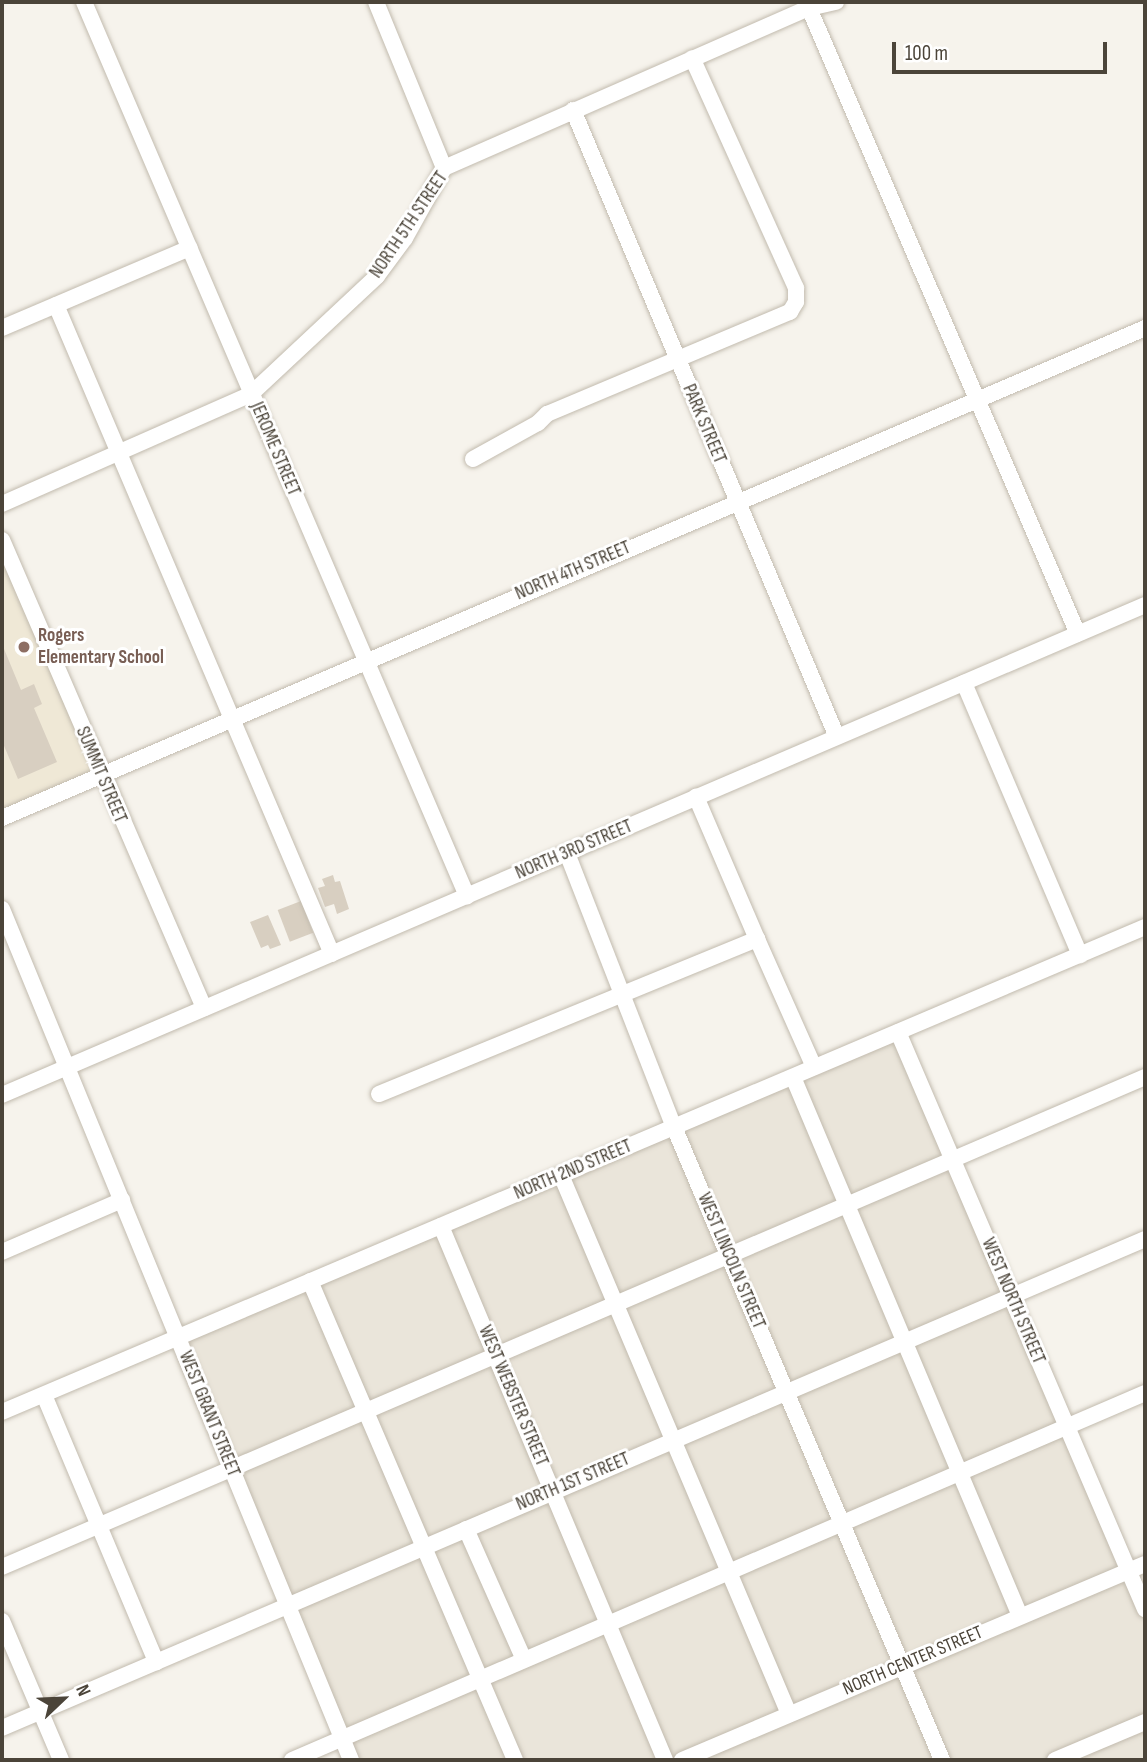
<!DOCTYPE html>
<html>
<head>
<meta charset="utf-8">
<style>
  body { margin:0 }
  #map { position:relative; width:1147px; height:1762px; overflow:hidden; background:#f6f3ec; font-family:"Sofia Sans Condensed",sans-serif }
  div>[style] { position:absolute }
  .residential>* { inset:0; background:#eae5da }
  .education>* { inset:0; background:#efe8d6 }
  .building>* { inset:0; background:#d8cfc1; transform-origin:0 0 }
  .roads { filter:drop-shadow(0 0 2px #c2bbae) drop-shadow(0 0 2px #c2bbae) }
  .minor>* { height:16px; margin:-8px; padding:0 8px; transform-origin:8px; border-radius:8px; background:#fff }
  .dots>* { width:19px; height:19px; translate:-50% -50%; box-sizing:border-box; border:4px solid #fff; border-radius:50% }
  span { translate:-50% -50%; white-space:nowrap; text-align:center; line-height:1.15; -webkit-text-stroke:6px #fff; paint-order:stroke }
  .street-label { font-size:19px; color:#4b4439 }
  .education-label { font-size:19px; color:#785e54; font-weight:700 }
  .left { translate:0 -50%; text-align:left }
  .frame { position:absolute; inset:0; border:4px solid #4b4439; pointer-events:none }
  .north { position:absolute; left:28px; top:1664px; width:70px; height:70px; -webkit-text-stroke:5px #fff; paint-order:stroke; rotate:67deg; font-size:19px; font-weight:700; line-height:28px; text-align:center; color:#4b4439 }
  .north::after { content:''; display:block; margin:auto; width:24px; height:32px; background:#4b4439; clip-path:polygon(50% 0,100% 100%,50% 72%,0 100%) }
  .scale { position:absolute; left:892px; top:42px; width:215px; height:32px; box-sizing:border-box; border:4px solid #4b4439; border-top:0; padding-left:9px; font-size:21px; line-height:24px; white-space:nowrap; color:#4b4439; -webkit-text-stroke:5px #fff; paint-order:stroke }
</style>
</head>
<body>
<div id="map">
  <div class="residential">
    <div style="clip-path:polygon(898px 1032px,1145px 1613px,1145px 1760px,355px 1760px,178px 1337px)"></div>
  </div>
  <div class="education">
    <div style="clip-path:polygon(2px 540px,101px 775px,2px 818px)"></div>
  </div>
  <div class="building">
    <div style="clip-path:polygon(2px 644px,21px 690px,34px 684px,42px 704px,34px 708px,57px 762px,18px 779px,2px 741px)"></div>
    <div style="clip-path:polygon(333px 875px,335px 882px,340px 881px,349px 909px,337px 914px,334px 904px,325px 907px,318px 888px,325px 886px,322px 879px)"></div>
    <div style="left:301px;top:901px;width:34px;height:25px;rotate:69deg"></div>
    <div style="clip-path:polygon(268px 915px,281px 945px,270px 949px,268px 945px,261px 948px,250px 922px)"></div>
  </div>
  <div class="roads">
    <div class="minor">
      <div style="left:84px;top:2px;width:973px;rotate:66.81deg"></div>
      <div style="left:376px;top:2px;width:179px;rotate:67.7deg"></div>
      <div style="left:809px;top:8px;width:681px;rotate:66.75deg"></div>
      <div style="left:573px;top:110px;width:680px;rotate:67.17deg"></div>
      <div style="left:56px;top:305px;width:705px;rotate:66.96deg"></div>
      <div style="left:2px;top:328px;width:204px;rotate:-23.1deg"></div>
      <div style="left:473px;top:459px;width:74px;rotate:-29deg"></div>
      <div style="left:538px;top:423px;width:13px;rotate:-45deg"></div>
      <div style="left:547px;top:414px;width:264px;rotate:-22.8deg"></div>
      <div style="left:790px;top:312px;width:12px;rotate:-59deg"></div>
      <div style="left:796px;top:302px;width:14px;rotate:-90deg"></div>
      <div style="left:796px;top:288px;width:252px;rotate:-114.3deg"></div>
      <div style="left:2px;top:504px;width:272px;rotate:-23.8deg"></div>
      <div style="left:251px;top:394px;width:173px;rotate:-43.1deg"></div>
      <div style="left:377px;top:276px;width:47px;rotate:-53.6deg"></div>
      <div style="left:405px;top:238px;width:80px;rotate:-60.9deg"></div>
      <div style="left:444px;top:168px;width:399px;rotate:-23.7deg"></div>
      <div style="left:809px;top:8px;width:28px;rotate:-13deg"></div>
      <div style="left:2px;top:540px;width:510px;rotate:66.65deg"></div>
      <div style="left:964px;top:683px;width:296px;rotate:66.9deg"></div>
      <div style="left:2px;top:818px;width:1244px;rotate:-23.2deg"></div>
      <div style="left:567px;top:853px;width:294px;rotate:68.7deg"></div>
      <div style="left:674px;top:1127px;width:687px;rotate:67.05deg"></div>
      <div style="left:2px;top:909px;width:920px;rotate:67.7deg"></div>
      <div style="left:757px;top:939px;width:140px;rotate:66deg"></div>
      <div style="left:898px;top:1032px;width:628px;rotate:66.83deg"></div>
      <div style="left:793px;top:1077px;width:585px;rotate:67.16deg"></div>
      <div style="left:379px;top:1094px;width:409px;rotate:-22.3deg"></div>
      <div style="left:757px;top:939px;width:155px;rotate:-113.2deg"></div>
      <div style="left:2px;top:1095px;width:1244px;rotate:-23.2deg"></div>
      <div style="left:561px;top:1175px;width:585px;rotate:67.07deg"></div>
      <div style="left:441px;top:1226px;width:579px;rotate:67.24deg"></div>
      <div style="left:2px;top:1252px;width:131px;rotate:-23.4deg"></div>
      <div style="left:310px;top:1281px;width:521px;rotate:66.83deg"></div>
      <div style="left:44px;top:1395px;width:290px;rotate:67.2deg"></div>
      <div style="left:2px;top:1412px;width:1242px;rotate:-22.99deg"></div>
      <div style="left:466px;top:1529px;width:136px;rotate:66.1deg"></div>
      <div style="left:2px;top:1567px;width:1244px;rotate:-23.2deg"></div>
      <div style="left:2px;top:1621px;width:151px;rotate:67deg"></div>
      <div style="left:2px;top:1728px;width:1243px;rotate:-23.16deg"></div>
      <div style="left:292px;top:1760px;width:929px;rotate:-23.28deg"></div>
      <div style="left:682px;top:1760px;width:503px;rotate:-22.94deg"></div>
      <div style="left:1055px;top:1760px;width:98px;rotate:-22.9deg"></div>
    </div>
  </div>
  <div class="dots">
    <div style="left:24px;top:647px;background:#8d6e63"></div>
  </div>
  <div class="street-label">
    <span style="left:409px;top:225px;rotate:-56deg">NORTH 5TH STREET</span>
    <span style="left:704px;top:424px;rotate:67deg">PARK STREET</span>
    <span style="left:275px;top:449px;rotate:67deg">JEROME STREET</span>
    <span style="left:573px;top:571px;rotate:-23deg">NORTH 4TH STREET</span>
    <span style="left:101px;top:775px;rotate:67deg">SUMMIT STREET</span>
    <span style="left:574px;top:850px;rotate:-23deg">NORTH 3RD STREET</span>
    <span style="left:573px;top:1170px;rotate:-23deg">NORTH 2ND STREET</span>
    <span style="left:731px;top:1261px;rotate:67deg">WEST LINCOLN STREET</span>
    <span style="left:1013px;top:1301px;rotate:67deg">WEST NORTH STREET</span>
    <span style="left:513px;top:1396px;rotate:67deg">WEST WEBSTER STREET</span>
    <span style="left:209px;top:1414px;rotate:68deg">WEST GRANT STREET</span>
    <span style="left:573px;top:1482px;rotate:-23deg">NORTH 1ST STREET</span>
    <span style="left:913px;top:1661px;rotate:-23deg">NORTH CENTER STREET</span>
  </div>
  <div class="education-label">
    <span class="left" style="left:38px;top:647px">Rogers<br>Elementary School</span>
  </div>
  <div class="frame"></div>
  <div class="north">N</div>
  <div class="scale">100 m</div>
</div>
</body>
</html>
